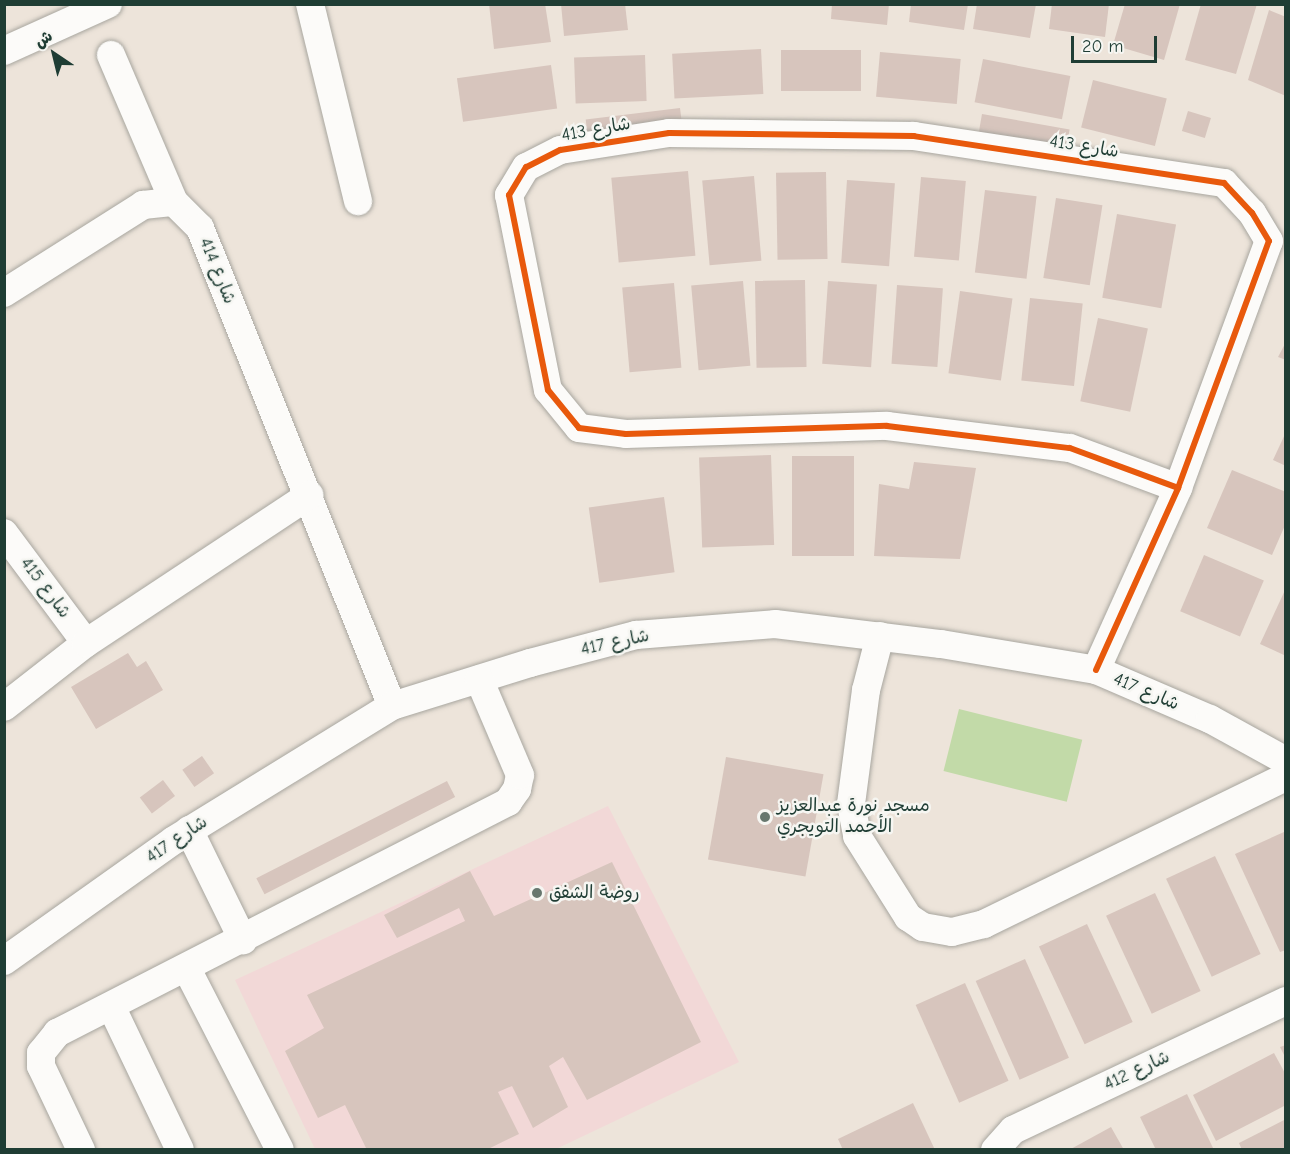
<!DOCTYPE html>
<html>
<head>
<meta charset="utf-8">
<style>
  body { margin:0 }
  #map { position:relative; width:1290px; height:1154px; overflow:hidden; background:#ede4da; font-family:"Comic Neue","Playpen Sans Arabic",sans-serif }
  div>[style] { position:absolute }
  .built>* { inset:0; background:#f2d8d7 }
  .green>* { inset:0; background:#c2daa8; transform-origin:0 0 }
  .building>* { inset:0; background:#d7c5bd; transform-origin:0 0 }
  .roads { filter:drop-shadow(0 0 2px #a8a69f) drop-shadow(0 0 2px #a8a69f) }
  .minor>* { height:28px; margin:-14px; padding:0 14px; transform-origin:14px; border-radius:14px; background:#fcfbf9 }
  .cycleway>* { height:6px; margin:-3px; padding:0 3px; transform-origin:3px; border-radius:3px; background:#e8590c }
  .dots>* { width:16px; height:16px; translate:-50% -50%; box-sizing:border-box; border:3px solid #f6f6f2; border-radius:50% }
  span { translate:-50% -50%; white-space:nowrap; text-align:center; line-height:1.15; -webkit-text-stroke:5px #f6f6f2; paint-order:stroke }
  .street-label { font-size:18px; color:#1f3d34 }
  .poi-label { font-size:18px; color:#1f3d34 }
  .left { translate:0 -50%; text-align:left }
  .frame { position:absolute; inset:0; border:6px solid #1f3d34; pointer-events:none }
  .north { position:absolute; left:24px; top:24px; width:60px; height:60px; -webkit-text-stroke:4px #f6f6f2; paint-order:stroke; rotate:325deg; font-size:16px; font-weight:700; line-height:24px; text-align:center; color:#1f3d34 }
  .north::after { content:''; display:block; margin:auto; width:21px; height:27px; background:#1f3d34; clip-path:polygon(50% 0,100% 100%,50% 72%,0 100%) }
  .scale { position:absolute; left:1071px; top:36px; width:86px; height:27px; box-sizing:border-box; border:3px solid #1f3d34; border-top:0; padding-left:8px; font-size:18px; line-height:21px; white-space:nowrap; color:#1f3d34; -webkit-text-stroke:4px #f6f6f2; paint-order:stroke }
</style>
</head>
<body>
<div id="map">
  <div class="built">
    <div style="clip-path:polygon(608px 806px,739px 1062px,556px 1149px,315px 1149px,235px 980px)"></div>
  </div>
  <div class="green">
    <div style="left:959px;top:709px;width:127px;height:64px;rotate:14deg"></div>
  </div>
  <div class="building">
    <div style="clip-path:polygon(489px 4px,545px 4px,551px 42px,494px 49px)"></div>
    <div style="clip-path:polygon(561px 4px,625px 4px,628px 30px,564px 36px)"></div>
    <div style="clip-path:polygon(832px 4px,889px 4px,887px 25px,831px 19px)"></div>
    <div style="clip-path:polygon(911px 4px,968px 4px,964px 30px,909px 22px)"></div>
    <div style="clip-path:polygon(977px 4px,1036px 4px,1030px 38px,973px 29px)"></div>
    <div style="clip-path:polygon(1052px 4px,1109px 4px,1105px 37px,1049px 29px)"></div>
    <div style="clip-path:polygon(1125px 4px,1180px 4px,1164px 60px,1113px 45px)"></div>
    <div style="clip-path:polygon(1201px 4px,1257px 4px,1236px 74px,1185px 60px)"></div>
    <div style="clip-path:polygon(1269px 10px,1286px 17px,1286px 96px,1248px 80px)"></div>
    <div style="left:761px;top:49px;width:45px;height:89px;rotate:87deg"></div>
    <div style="left:781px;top:50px;width:80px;height:41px"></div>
    <div style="left:880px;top:52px;width:81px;height:45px;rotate:5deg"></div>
    <div style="left:645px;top:55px;width:46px;height:71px;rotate:88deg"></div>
    <div style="left:983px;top:59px;width:89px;height:44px;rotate:11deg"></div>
    <div style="left:551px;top:65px;width:44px;height:95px;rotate:82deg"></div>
    <div style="left:1093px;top:80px;width:76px;height:49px;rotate:14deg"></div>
    <div style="left:680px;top:108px;width:16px;height:95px;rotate:83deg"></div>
    <div style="left:1188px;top:111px;width:24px;height:21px;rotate:17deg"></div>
    <div style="left:982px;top:114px;width:89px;height:21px;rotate:10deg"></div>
    <div style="left:688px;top:171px;width:85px;height:77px;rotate:85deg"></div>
    <div style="left:826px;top:172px;width:87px;height:50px;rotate:89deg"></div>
    <div style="left:754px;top:176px;width:85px;height:52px;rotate:85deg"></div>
    <div style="left:921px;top:177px;width:45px;height:80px;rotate:5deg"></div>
    <div style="left:847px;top:180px;width:48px;height:83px;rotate:4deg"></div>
    <div style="left:985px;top:190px;width:52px;height:83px;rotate:7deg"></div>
    <div style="left:1056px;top:198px;width:47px;height:81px;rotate:9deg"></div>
    <div style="left:1117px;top:214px;width:60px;height:85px;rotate:10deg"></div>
    <div style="left:805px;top:280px;width:87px;height:50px;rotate:89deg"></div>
    <div style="left:743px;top:281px;width:85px;height:52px;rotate:85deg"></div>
    <div style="left:828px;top:281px;width:49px;height:83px;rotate:4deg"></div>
    <div style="left:674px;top:283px;width:85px;height:52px;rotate:85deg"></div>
    <div style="left:897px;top:285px;width:46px;height:79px;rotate:4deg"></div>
    <div style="left:960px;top:291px;width:53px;height:83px;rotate:8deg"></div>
    <div style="left:1030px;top:298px;width:53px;height:83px;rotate:6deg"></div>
    <div style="left:1098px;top:318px;width:51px;height:85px;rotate:12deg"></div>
    <div style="clip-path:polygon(1286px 342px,1286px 360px,1278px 357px)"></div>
    <div style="clip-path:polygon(1286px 432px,1286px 466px,1273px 460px)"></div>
    <div style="left:771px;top:455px;width:90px;height:72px;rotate:88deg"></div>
    <div style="left:792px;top:456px;width:62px;height:100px"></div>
    <div style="clip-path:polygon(914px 462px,976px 468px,960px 559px,874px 556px,879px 484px,909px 489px)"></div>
    <div style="clip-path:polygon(1232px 470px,1286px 492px,1286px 523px,1272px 555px,1207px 528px)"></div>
    <div style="left:664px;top:497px;width:76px;height:76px;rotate:82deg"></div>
    <div style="left:1204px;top:555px;width:65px;height:61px;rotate:23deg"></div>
    <div style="clip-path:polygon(1286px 588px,1286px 656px,1260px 644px)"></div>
    <div style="clip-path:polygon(128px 653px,137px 667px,146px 661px,163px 690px,96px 729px,71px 687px)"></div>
    <div style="left:202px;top:756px;width:21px;height:24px;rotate:55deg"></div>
    <div style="left:726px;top:757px;width:99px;height:104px;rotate:10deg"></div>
    <div style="left:163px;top:780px;width:20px;height:29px;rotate:53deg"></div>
    <div style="left:447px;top:781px;width:18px;height:214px;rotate:63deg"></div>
    <div style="clip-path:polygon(1284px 832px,1286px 950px,1280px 952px,1235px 854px)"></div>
    <div style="left:1215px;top:856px;width:108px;height:54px;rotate:65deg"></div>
    <div style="clip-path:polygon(612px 862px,701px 1042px,587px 1100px,563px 1057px,549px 1066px,568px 1107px,533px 1128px,512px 1086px,498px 1092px,519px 1134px,486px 1150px,367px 1150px,345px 1105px,318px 1118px,285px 1051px,324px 1028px,307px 995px,465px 921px,459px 908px,397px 938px,384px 915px,470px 871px,494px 916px)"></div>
    <div style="left:1155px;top:893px;width:108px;height:54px;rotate:65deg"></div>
    <div style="left:1087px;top:924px;width:108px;height:53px;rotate:65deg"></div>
    <div style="left:1025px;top:959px;width:108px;height:54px;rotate:66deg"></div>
    <div style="left:965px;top:983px;width:107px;height:54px;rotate:66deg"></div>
    <div style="clip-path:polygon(1286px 1045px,1286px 1059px,1280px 1047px)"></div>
    <div style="clip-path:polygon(1274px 1053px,1286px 1075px,1286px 1105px,1216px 1141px,1193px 1095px)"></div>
    <div style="clip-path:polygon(1187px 1094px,1214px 1150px,1156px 1150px,1140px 1117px)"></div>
    <div style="clip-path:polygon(913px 1103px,935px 1150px,843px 1150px,838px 1139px)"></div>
    <div style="clip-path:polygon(1286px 1119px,1286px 1150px,1242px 1150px,1239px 1143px)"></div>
    <div style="clip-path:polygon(1111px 1127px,1124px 1150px,1069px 1150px)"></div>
  </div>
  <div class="roads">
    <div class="minor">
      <div style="left:310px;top:4px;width:203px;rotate:76.3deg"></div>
      <div style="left:4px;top:51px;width:114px;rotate:-24.3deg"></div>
      <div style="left:111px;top:55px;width:160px;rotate:66.8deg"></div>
      <div style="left:4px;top:293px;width:165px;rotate:-32.3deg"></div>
      <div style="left:143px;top:205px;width:31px;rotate:-6deg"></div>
      <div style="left:174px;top:202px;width:37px;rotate:45deg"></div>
      <div style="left:200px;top:228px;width:515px;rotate:68.12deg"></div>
      <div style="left:4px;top:533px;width:137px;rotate:53.3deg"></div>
      <div style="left:880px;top:636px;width:56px;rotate:104.5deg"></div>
      <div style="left:866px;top:690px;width:115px;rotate:97.5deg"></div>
      <div style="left:851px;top:804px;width:33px;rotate:79deg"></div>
      <div style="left:857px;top:836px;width:96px;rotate:57.8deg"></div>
      <div style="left:908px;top:917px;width:18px;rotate:34deg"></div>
      <div style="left:923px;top:927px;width:29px;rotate:10deg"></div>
      <div style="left:952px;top:932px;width:33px;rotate:-14deg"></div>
      <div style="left:984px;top:924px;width:336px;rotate:-26deg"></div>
      <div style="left:1096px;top:670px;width:200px;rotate:-65.7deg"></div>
      <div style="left:1178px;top:488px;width:263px;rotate:-69.8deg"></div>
      <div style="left:1269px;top:241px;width:33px;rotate:-121deg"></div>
      <div style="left:1252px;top:213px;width:41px;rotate:-133deg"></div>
      <div style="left:1224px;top:183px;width:314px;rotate:-171.4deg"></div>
      <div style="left:914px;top:136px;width:245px;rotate:-179.3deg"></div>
      <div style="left:669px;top:133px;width:110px;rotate:171.1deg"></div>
      <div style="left:560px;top:150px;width:38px;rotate:153deg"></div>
      <div style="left:526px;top:167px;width:33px;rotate:121deg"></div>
      <div style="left:509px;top:195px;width:199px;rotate:78.7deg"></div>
      <div style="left:548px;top:390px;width:49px;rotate:50.8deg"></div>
      <div style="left:579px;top:428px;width:47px;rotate:7.3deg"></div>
      <div style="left:626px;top:434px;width:261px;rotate:-1.8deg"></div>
      <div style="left:887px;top:426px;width:184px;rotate:6.9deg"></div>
      <div style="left:1070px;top:448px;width:115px;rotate:20.3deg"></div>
      <div style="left:4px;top:707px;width:104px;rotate:-38deg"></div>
      <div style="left:86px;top:643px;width:268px;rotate:-33.5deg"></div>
      <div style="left:189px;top:830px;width:123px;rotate:63.9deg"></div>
      <div style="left:4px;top:961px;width:209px;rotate:-35.4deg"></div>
      <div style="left:174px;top:840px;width:256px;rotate:-31.6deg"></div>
      <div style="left:392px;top:706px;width:145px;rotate:-17.3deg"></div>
      <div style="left:530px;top:663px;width:110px;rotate:-14.8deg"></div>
      <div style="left:636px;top:635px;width:139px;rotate:-4.5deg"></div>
      <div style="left:775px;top:624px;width:167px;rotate:6.9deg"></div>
      <div style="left:941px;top:644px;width:157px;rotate:9.5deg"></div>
      <div style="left:1096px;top:670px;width:124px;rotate:23.3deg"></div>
      <div style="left:1210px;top:719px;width:87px;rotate:28.9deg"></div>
      <div style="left:187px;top:969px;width:203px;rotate:62.8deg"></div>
      <div style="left:112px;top:1008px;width:157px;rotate:64.4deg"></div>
      <div style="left:81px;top:1150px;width:93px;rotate:-115.5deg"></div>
      <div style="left:41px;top:1066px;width:13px;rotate:-90deg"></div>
      <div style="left:41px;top:1053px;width:26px;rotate:-51deg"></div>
      <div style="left:57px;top:1033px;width:507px;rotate:-27.12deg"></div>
      <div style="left:508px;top:802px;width:16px;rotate:-55deg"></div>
      <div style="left:517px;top:789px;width:14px;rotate:-78deg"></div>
      <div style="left:520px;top:775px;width:104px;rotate:-113.1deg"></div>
      <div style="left:995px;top:1150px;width:27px;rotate:-48deg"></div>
      <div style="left:1013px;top:1130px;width:302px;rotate:-25.3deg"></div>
    </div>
  </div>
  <div class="cycleway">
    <div style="left:1096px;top:670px;width:200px;rotate:-65.7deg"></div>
    <div style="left:1178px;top:488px;width:263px;rotate:-69.8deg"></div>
    <div style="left:1269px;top:241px;width:33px;rotate:-121deg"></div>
    <div style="left:1252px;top:213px;width:41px;rotate:-133deg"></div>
    <div style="left:1224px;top:183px;width:314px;rotate:-171.4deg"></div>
    <div style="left:914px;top:136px;width:245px;rotate:-179.3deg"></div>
    <div style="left:669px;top:133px;width:110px;rotate:171.1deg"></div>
    <div style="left:560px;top:150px;width:38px;rotate:153deg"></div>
    <div style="left:526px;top:167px;width:33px;rotate:121deg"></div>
    <div style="left:509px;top:195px;width:199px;rotate:78.7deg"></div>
    <div style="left:548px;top:390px;width:49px;rotate:50.8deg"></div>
    <div style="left:579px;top:428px;width:47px;rotate:7.3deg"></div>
    <div style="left:626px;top:434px;width:261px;rotate:-1.8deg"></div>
    <div style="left:887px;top:426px;width:184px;rotate:6.9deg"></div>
    <div style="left:1070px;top:448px;width:115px;rotate:20.3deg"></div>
  </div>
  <div class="dots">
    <div style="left:765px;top:817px;background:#67776e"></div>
    <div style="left:537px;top:893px;background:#67776e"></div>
  </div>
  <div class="street-label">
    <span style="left:596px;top:130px;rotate:-10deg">شارع 413</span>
    <span style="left:1084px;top:147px;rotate:9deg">شارع 413</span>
    <span style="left:217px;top:271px;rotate:68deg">شارع 414</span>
    <span style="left:45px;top:588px;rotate:53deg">شارع 415</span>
    <span style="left:615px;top:643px;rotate:-12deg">شارع 417</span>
    <span style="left:1146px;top:692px;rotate:23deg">شارع 417</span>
    <span style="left:177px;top:840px;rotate:-34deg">شارع 417</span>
    <span style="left:1137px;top:1071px;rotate:-25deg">شارع 412</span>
  </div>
  <div class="poi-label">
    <span class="left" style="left:777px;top:817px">مسجد نورة عبدالعزيز<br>الأحمد التويجري</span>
    <span class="left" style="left:549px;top:893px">روضة الشفق</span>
  </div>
  <div class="frame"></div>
  <div class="north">ش</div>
  <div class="scale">20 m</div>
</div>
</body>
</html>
